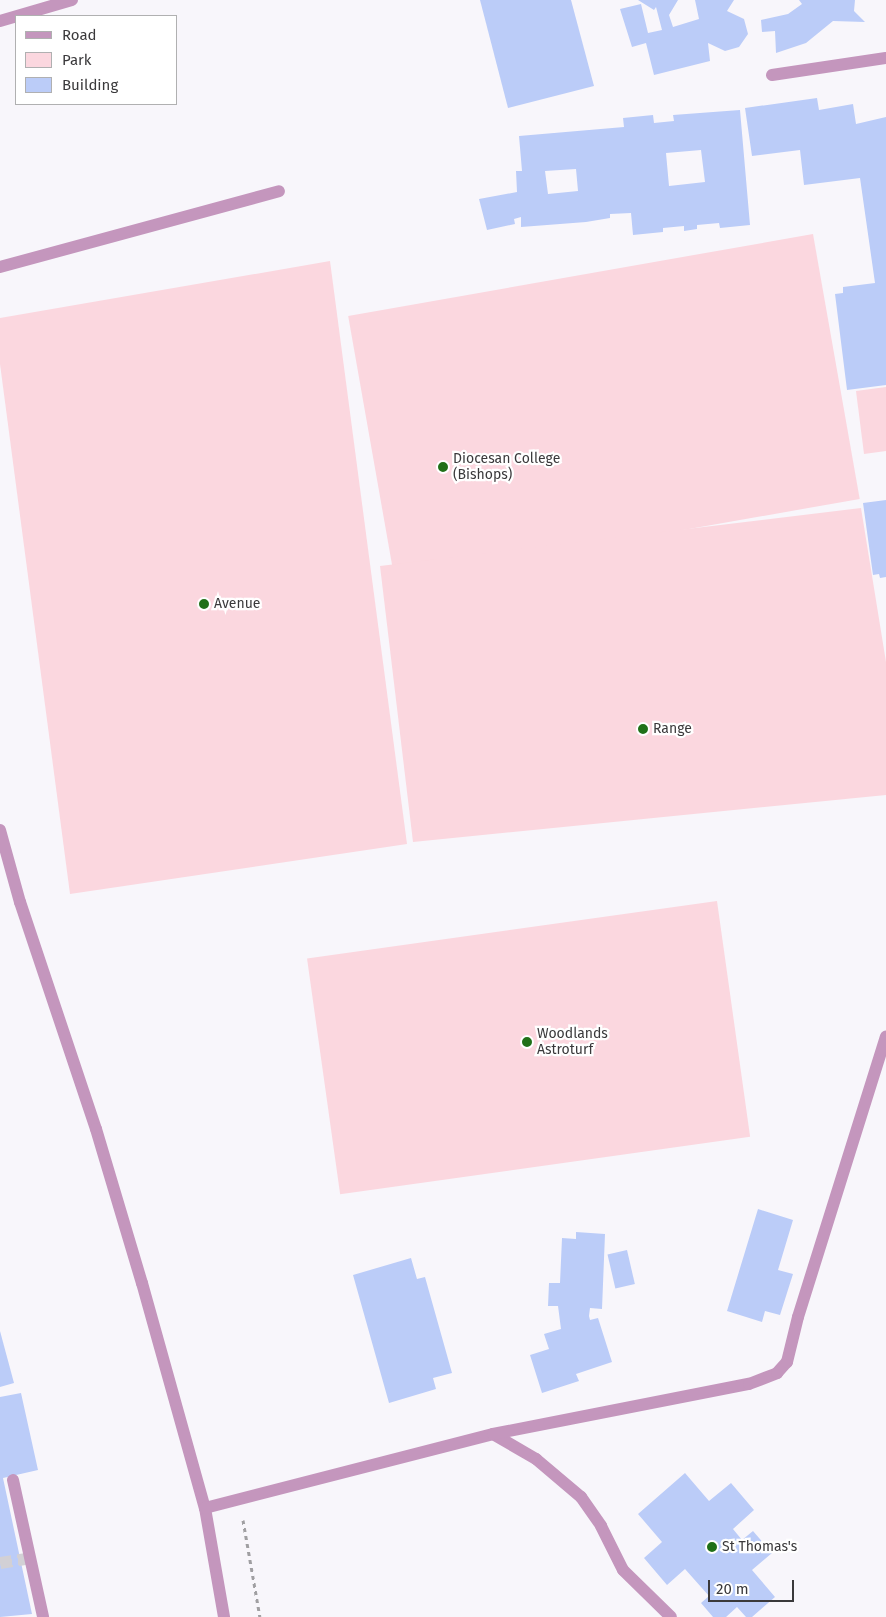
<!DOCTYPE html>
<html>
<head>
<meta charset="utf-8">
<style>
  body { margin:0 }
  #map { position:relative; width:886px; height:1617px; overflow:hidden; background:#f8f6fb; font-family:"Fira Sans",sans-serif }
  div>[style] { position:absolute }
  .green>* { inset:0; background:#fbd7df; transform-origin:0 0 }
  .building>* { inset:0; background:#bbccf8; transform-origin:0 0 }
  .minor-tunnel>* { height:12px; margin-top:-6px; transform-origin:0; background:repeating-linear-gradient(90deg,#d2d0d5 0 12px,transparent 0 18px) }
  .path>* { height:3px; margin-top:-1.5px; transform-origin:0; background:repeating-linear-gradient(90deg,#a09fa2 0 4px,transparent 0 8px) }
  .minor>* { height:12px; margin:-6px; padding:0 6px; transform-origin:6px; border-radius:6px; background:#c496bd }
  .dots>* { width:14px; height:14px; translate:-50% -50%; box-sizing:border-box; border:2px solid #fff; border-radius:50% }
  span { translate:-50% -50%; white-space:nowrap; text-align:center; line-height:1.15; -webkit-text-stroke:4.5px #fff; paint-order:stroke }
  .poi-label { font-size:14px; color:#3a393b }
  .left { translate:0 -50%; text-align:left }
  .legend { position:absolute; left:15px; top:15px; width:162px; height:90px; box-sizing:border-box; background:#fff; border:1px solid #b0b0b1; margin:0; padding:6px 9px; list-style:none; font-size:15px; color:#3a393b }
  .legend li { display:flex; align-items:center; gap:10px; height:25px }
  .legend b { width:25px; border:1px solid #b0b0b1 }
  .scale { position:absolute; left:708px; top:1580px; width:86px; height:22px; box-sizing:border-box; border:2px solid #3a393b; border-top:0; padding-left:6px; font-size:15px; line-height:18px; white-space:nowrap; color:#3a393b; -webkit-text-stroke:4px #fff; paint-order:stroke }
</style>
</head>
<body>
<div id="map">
  <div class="green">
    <div style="left:813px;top:234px;width:269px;height:472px;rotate:80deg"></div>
    <div style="clip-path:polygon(330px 261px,407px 844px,70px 894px,0 364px,0 318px)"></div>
    <div style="clip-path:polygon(886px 387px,886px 451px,864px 454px,856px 391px)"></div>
    <div style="clip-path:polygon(861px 508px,886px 662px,886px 795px,413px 842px,380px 566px)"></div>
    <div style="left:717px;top:901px;width:238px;height:414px;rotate:82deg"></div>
  </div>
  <div class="building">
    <div style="clip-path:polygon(480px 0,571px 0,594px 86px,508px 108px)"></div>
    <div style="clip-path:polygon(638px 0,678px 0,669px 15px,673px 27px,699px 19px,695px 0,734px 0,727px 11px,744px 19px,748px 34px,739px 47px,725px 51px,708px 43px,710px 61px,654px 75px,646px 43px,632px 47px,620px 9px,641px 4px,648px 33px,662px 30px,656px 7px,654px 10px)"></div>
    <div style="clip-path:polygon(799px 0,855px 0,854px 11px,865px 22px,833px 21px,806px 43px,776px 53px,775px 31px,762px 32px,761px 20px,788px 14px,802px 4px)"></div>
    <div style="clip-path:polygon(817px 98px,819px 110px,853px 104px,856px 124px,886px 117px,886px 385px,847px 390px,835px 294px,843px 293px,843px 287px,875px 283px,860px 178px,804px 185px,800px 150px,752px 156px,745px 108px)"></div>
    <div style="clip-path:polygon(evenodd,740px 110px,750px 225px,720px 228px,719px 223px,697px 225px,697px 229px,684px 231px,684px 226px,663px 228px,663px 232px,633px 235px,631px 213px,610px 214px,610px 218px,586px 222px,521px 227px,521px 217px,514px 219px,515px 224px,487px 230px,479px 199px,517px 192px,516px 171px,522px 171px,519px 136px,624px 127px,623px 118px,653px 115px,654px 123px,674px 121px,673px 115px,740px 110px,701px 150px,705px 182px,669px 186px,666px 153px,701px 150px,740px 110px,576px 169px,578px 191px,548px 194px,545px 171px,576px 169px)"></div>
    <div style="clip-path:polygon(886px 500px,886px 577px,880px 578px,879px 574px,873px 575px,863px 503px)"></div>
    <div style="clip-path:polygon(758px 1209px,793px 1220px,778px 1270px,793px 1274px,780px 1315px,765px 1311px,762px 1322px,727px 1311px)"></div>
    <div style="clip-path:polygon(576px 1232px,605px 1234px,602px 1309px,590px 1308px,589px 1316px,590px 1320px,598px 1318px,612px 1362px,576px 1374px,579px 1381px,542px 1393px,530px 1355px,549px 1349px,544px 1334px,561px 1329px,558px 1306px,548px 1306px,549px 1283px,560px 1283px,562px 1238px,576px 1239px)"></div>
    <div style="left:627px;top:1250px;width:35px;height:20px;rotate:77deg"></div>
    <div style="clip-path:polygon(411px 1258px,417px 1279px,425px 1277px,452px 1373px,433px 1378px,436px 1389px,389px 1403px,353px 1275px)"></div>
    <div style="clip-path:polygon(0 1331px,14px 1383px,0 1387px)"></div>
    <div style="clip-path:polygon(21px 1393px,38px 1470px,3px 1478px,32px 1614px,0 1617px,0 1397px)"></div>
    <div style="clip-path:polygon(685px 1473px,709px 1501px,731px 1483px,754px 1510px,733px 1529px,742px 1540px,753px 1531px,772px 1553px,752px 1570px,775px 1597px,752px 1617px,746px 1617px,737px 1607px,726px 1617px,713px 1617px,701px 1603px,709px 1596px,685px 1569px,667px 1585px,644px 1558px,662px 1542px,638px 1514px)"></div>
  </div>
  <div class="minor-tunnel">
    <div style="left:0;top:1563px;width:30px;rotate:-9deg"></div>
  </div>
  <div class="path">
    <div style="left:243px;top:1520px;width:98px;rotate:80.1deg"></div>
  </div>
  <div class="minor">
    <div style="left:0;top:21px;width:75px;rotate:-16.3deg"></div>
    <div style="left:772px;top:75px;width:115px;rotate:-8.5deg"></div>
    <div style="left:0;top:267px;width:289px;rotate:-15.2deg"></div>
    <div style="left:0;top:830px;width:75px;rotate:74.5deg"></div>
    <div style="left:20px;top:902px;width:239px;rotate:71.5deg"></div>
    <div style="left:96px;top:1129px;width:161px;rotate:73.4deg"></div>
    <div style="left:142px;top:1283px;width:234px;rotate:74.4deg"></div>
    <div style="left:205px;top:1508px;width:111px;rotate:80.1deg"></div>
    <div style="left:493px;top:1434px;width:50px;rotate:30.2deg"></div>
    <div style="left:536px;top:1459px;width:59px;rotate:40.2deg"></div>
    <div style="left:581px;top:1497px;width:35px;rotate:55deg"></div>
    <div style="left:601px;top:1526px;width:49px;rotate:63.4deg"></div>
    <div style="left:623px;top:1570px;width:67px;rotate:44.4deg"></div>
    <div style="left:13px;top:1480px;width:140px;rotate:77.6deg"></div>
    <div style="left:205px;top:1508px;width:297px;rotate:-14.4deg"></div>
    <div style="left:493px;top:1434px;width:261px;rotate:-11.1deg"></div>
    <div style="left:749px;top:1384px;width:30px;rotate:-21deg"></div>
    <div style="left:777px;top:1373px;width:15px;rotate:-48deg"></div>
    <div style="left:787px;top:1362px;width:46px;rotate:-76.3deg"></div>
    <div style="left:798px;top:1317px;width:294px;rotate:-72.6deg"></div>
  </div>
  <div class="dots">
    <div style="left:443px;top:467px;background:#207018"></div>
    <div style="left:204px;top:604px;background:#207018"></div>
    <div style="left:643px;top:729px;background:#207018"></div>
    <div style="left:527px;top:1042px;background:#207018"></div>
    <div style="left:712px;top:1547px;background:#207018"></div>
  </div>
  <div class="poi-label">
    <span class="left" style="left:453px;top:467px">Diocesan College<br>(Bishops)</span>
    <span class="left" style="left:214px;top:604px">Avenue</span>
    <span class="left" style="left:653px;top:729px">Range</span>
    <span class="left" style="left:537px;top:1042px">Woodlands<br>Astroturf</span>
    <span class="left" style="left:722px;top:1547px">St Thomas's</span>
  </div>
  <ul class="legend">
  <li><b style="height:6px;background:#c496bd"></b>Road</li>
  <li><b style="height:14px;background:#fbd7df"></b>Park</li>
  <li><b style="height:14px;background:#bbccf8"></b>Building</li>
  </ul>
  <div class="scale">20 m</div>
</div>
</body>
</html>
